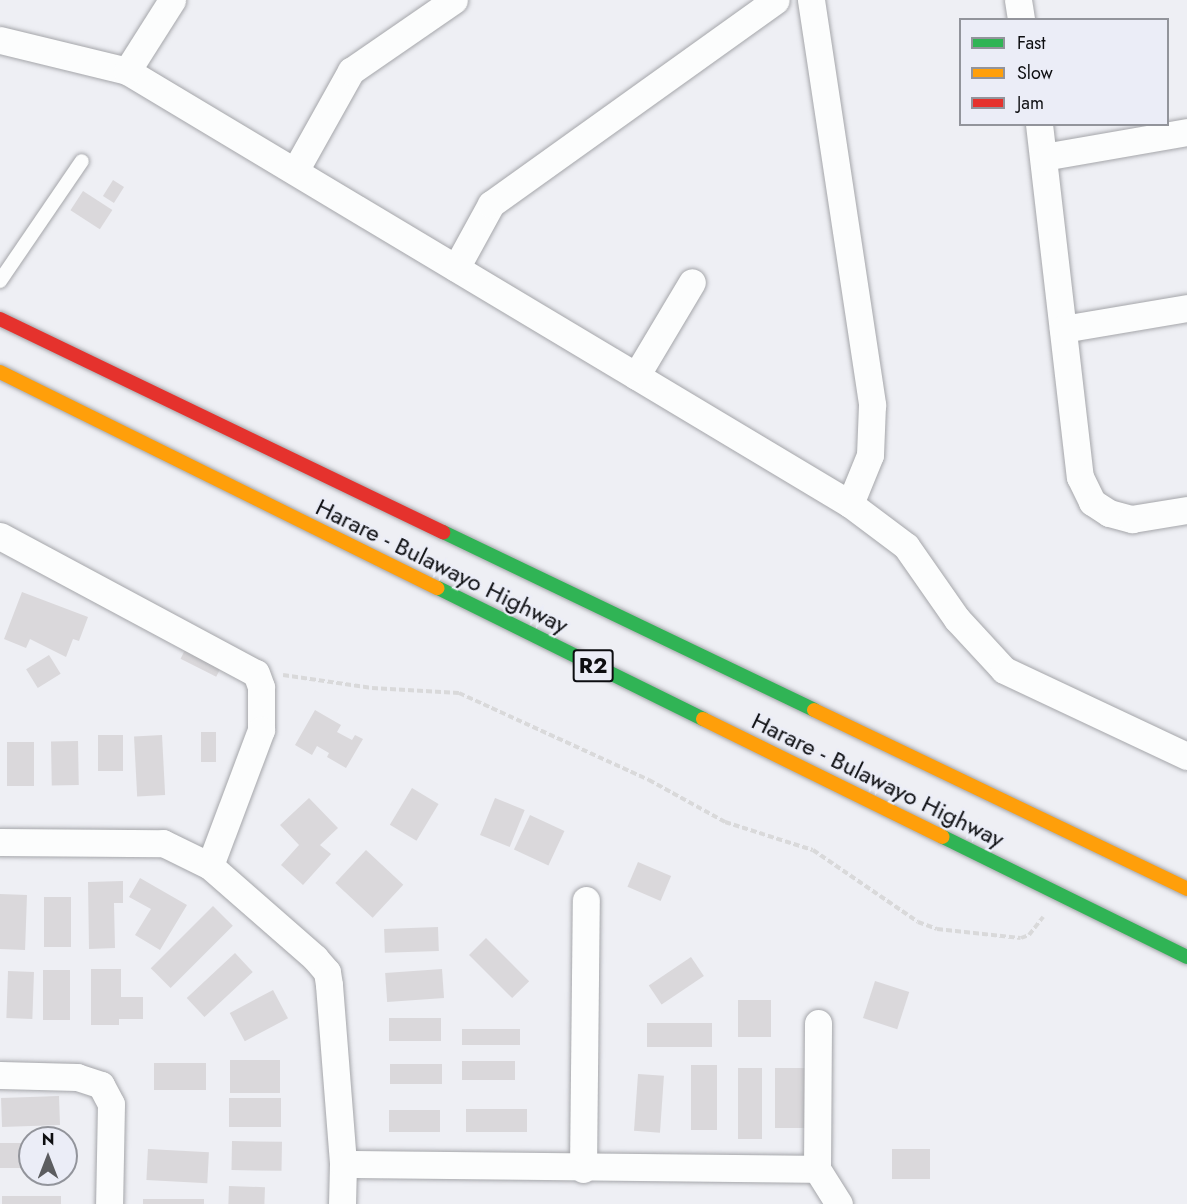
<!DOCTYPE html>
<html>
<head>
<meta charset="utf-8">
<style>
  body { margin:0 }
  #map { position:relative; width:1187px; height:1204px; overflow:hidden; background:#eeeff4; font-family:Jost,sans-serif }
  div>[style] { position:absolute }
  .building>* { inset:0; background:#dad8db; transform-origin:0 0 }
  .path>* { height:4px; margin-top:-2px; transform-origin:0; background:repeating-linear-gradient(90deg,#d9d9da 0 6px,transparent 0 9px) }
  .roads { filter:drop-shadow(0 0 2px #a5a6aa) drop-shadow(0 0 2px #a5a6aa) }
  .lane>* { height:14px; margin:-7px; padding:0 7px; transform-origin:7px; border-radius:7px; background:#fcfdfd }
  .street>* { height:27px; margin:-13.5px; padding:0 13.5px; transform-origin:13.5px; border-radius:13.5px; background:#fcfdfd }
  .fast>* { height:14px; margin:-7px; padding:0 7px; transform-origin:7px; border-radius:7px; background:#30b455 }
  .slow>* { height:14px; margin:-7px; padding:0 7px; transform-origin:7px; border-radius:7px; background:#ff9f0a }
  .jam>* { height:14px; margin:-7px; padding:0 7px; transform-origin:7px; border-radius:7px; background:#e5322d }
  span { translate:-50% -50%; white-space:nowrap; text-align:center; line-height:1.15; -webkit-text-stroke:4.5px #ebedf7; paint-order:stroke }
  .shield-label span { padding:2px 4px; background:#ebedf7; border:2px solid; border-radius:4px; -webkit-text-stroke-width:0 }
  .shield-label { font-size:22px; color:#0d0e11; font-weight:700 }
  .street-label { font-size:24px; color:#0d0e11 }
  .legend { position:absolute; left:959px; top:18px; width:210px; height:108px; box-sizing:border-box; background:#ebedf7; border:2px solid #92949b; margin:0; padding:8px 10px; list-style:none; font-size:18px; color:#0d0e11 }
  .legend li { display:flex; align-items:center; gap:12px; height:30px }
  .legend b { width:30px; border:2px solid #92949b }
  .north { position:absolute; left:18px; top:1126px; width:60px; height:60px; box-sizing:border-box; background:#ebedf7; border:2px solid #92949b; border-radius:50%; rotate:0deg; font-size:16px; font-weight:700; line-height:24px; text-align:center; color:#0d0e11 }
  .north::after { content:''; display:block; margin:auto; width:21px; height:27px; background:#5c5d60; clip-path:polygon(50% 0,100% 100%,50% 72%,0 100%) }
</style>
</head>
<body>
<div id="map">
  <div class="building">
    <div style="left:113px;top:180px;width:13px;height:19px;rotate:32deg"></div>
    <div style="left:83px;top:191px;width:35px;height:23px;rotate:33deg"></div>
    <div style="clip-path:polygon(22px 592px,88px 617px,79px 641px,73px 639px,66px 657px,30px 639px,26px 648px,4px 639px)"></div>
    <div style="left:186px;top:648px;width:40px;height:12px;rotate:27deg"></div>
    <div style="left:49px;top:655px;width:22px;height:27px;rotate:58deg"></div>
    <div style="clip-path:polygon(315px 710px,341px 725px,337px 732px,352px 740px,355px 735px,363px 739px,346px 768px,327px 757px,329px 753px,317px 746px,312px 755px,295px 745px)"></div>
    <div style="left:201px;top:732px;width:15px;height:30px"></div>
    <div style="left:98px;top:735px;width:25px;height:36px"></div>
    <div style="left:162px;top:735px;width:60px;height:28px;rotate:87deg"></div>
    <div style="left:78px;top:741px;width:44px;height:27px;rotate:89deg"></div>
    <div style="left:7px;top:742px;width:27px;height:44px"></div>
    <div style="left:412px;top:788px;width:31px;height:43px;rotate:31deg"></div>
    <div style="clip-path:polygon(309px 798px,338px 828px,320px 845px,331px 854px,303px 885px,281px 865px,299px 845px,280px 825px)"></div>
    <div style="left:495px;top:798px;width:32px;height:40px;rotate:22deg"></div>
    <div style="left:530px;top:815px;width:38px;height:38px;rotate:25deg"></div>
    <div style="left:366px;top:850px;width:51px;height:45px;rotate:43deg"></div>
    <div style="left:638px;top:862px;width:36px;height:27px;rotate:23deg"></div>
    <div style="clip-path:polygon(140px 878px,187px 905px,160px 950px,135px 935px,151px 909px,129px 897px)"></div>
    <div style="clip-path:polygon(123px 881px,123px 903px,114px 903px,115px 948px,89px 949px,88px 882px)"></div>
    <div style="left:0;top:894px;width:27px;height:55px;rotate:2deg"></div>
    <div style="left:71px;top:897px;width:50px;height:27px;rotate:90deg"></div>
    <div style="left:213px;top:906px;width:28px;height:88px;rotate:45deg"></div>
    <div style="left:438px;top:927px;width:24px;height:54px;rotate:88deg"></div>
    <div style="left:486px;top:938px;width:61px;height:24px;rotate:45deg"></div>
    <div style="left:235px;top:953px;width:26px;height:66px;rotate:47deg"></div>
    <div style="left:691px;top:957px;width:23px;height:51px;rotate:56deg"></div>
    <div style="clip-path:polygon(91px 969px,121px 969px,121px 997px,143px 997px,143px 1019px,119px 1019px,119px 1025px,91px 1025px)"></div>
    <div style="left:442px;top:969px;width:29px;height:57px;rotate:86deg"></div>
    <div style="left:43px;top:970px;width:27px;height:50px"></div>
    <div style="left:8px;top:971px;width:26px;height:47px;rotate:2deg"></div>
    <div style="left:875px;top:981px;width:36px;height:39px;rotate:18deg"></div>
    <div style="left:273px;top:990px;width:32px;height:49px;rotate:62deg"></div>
    <div style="left:738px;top:1000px;width:33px;height:37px"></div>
    <div style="left:389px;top:1018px;width:52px;height:23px"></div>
    <div style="left:647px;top:1023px;width:65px;height:24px"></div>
    <div style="left:462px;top:1029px;width:58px;height:16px"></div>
    <div style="left:230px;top:1060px;width:50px;height:33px"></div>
    <div style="left:462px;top:1061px;width:53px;height:19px"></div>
    <div style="left:154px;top:1063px;width:52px;height:27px"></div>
    <div style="left:390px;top:1064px;width:52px;height:20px"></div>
    <div style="left:691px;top:1065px;width:26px;height:65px"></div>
    <div style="left:738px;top:1068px;width:24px;height:71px"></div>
    <div style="left:775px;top:1068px;width:32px;height:60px"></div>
    <div style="left:638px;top:1074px;width:26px;height:57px;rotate:4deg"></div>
    <div style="left:59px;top:1096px;width:29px;height:58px;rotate:88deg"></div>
    <div style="left:229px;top:1098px;width:52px;height:29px"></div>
    <div style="left:466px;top:1109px;width:61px;height:23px"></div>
    <div style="left:389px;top:1110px;width:51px;height:22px"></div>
    <div style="left:232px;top:1141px;width:50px;height:29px;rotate:1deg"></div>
    <div style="left:0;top:1143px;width:30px;height:25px"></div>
    <div style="left:148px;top:1149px;width:61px;height:31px;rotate:3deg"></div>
    <div style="left:892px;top:1149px;width:38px;height:30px"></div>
    <div style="left:229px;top:1186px;width:36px;height:18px;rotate:2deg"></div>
    <div style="left:2px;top:1196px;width:59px;height:8px"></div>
    <div style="left:143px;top:1199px;width:61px;height:5px"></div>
  </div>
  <div class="path">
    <div style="left:283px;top:675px;width:90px;rotate:8.3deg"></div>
    <div style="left:372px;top:688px;width:87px;rotate:3.3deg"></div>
    <div style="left:459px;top:693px;width:209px;rotate:24.6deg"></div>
    <div style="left:649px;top:780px;width:87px;rotate:28.9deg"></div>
    <div style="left:725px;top:822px;width:92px;rotate:17.7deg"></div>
    <div style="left:813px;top:850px;width:127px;rotate:34.4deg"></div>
    <div style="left:918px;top:922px;width:20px;rotate:20deg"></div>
    <div style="left:937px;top:929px;width:84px;rotate:6.1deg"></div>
    <div style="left:1021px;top:938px;width:9px;rotate:-21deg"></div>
    <div style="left:1029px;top:935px;width:23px;rotate:-52deg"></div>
  </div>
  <div class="roads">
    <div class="lane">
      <div style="left:0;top:281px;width:145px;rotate:-55.7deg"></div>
    </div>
    <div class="street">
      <div style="left:811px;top:0;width:410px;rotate:81.4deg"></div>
      <div style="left:872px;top:405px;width:50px;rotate:92.3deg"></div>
      <div style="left:870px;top:455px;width:53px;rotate:112.2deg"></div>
      <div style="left:1018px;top:0;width:20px;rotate:81deg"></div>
      <div style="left:0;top:40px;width:131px;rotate:13.7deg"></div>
      <div style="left:127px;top:71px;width:843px;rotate:30.92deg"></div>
      <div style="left:850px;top:504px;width:70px;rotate:36.9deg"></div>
      <div style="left:906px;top:546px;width:89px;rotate:55.1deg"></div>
      <div style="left:957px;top:619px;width:69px;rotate:47.3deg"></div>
      <div style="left:1004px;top:670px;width:202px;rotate:25.2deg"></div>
      <div style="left:127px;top:71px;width:84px;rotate:-57.6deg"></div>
      <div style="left:1039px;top:124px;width:355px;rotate:83.4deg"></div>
      <div style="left:1080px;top:477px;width:28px;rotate:64deg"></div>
      <div style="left:1092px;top:502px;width:20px;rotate:33deg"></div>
      <div style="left:1109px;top:513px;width:24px;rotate:15deg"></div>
      <div style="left:1132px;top:519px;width:56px;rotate:-9.3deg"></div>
      <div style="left:1044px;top:157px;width:145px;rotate:-9.9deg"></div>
      <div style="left:295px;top:171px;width:115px;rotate:-60.8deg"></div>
      <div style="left:351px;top:71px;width:125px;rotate:-34.6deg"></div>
      <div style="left:456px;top:268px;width:73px;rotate:-61.3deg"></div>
      <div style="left:491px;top:204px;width:350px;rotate:-35.6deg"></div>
      <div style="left:1063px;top:329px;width:126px;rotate:-9.6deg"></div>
      <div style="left:636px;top:376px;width:109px;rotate:-59.2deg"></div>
      <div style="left:0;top:536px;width:290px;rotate:28.2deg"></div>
      <div style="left:256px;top:673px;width:15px;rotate:70deg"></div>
      <div style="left:261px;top:687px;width:43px;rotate:90deg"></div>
      <div style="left:261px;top:730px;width:145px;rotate:110.6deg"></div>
      <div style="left:0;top:842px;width:163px;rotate:0.4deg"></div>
      <div style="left:163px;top:843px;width:52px;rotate:26.1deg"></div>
      <div style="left:210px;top:866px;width:140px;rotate:41.2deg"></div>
      <div style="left:315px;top:958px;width:18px;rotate:49deg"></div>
      <div style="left:327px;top:972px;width:13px;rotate:81deg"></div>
      <div style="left:329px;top:985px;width:180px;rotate:85.5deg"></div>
      <div style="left:343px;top:1164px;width:40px;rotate:91.4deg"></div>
      <div style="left:0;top:1075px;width:77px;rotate:1.5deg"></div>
      <div style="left:77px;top:1077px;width:25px;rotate:18deg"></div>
      <div style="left:101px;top:1085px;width:21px;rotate:62deg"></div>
      <div style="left:111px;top:1104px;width:100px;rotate:91.1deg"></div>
      <div style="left:343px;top:1164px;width:474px;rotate:0.6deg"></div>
      <div style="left:817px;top:1169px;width:41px;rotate:57.8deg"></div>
      <div style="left:583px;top:1169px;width:269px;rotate:-89.4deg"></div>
      <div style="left:817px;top:1169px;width:146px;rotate:-89.6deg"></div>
    </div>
    <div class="fast">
      <div style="left:443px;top:532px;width:411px;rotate:25.6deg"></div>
      <div style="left:438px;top:588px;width:296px;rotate:26.3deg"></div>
      <div style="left:943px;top:837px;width:272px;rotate:26.2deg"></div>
    </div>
    <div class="slow">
      <div style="left:0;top:372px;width:488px;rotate:26.3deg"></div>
      <div style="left:814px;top:710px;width:414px;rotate:25.6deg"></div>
      <div style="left:703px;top:719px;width:267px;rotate:26.2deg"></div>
    </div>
    <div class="jam">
      <div style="left:0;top:319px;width:492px;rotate:25.7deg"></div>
    </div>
  </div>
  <div class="shield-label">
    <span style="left:593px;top:666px">R2</span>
  </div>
  <div class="street-label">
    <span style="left:442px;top:566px;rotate:26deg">Harare - Bulawayo Highway</span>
    <span style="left:878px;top:780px;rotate:26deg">Harare - Bulawayo Highway</span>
  </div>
  <ul class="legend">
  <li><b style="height:8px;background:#30b455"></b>Fast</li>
  <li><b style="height:8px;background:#ff9f0a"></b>Slow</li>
  <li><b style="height:8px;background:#e5322d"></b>Jam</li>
  </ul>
  <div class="north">N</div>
</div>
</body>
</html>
